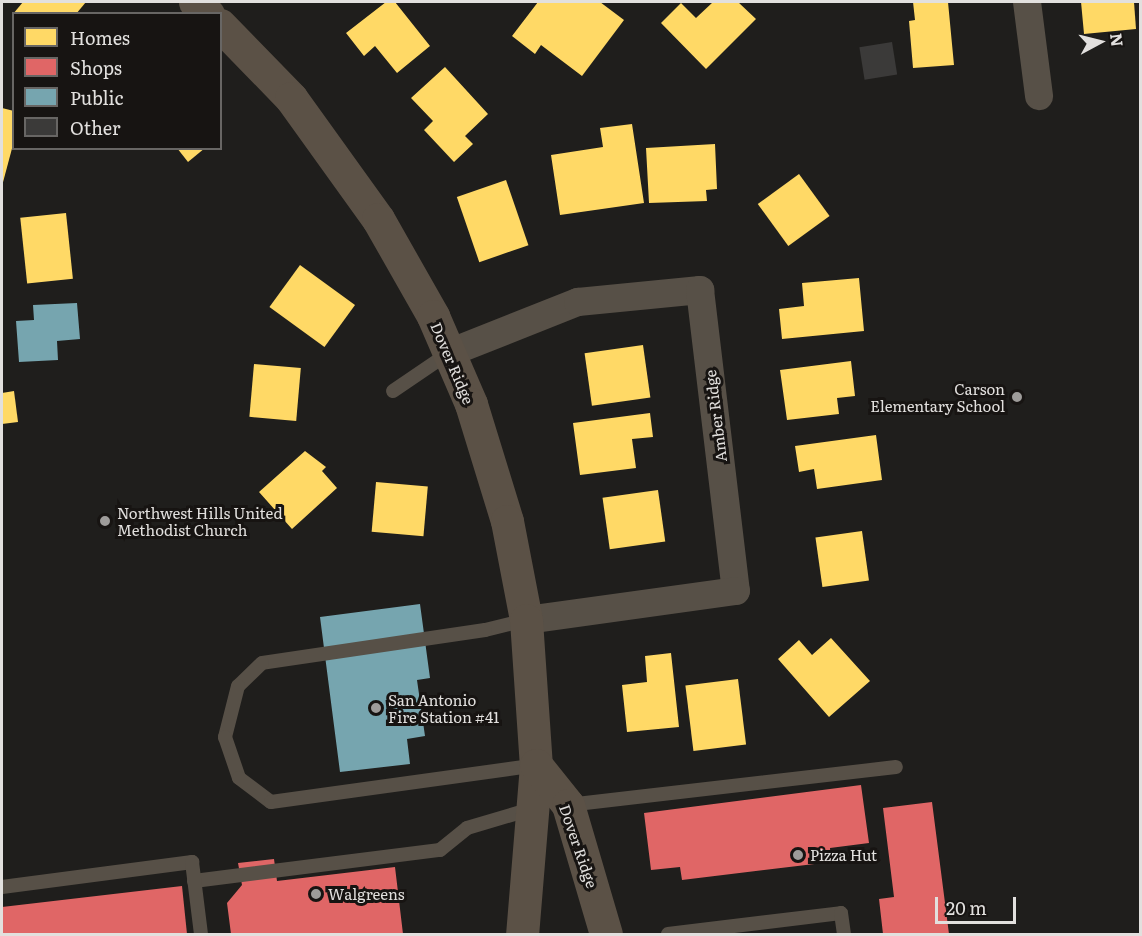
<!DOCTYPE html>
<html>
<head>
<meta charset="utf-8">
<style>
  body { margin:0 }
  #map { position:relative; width:1142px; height:936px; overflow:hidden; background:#1f1e1c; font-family:Literata,serif }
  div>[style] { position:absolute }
  .homes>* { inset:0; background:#ffd966; transform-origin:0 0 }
  .shops>* { inset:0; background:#e06666 }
  .public>* { inset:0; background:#76a5af }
  .building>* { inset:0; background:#3b3a39; transform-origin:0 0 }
  .lane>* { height:14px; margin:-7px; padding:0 7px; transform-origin:7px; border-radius:7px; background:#575047 }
  .street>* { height:28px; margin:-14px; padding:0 14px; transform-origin:14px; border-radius:14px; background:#575047 }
  .secondary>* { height:33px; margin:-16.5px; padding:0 16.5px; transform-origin:16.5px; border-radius:16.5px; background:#5b5146 }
  .dots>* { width:16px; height:16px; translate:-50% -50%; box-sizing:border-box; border:3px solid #171412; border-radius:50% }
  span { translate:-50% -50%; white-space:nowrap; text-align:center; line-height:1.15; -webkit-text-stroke:6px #171412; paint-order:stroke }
  .street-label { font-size:15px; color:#e2e0de }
  .poi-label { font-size:15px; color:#e2e0de }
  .right { translate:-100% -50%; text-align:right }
  .left { translate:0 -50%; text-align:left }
  .frame { position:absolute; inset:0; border:3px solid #e2e0de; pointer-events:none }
  .legend { position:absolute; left:12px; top:12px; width:210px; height:138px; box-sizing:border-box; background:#171412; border:2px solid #686664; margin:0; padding:8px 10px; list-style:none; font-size:18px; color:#e2e0de }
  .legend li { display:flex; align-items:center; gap:12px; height:30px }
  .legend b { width:30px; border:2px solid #686664 }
  .north { position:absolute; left:1070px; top:12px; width:60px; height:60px; -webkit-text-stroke:4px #171412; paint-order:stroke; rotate:83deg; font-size:16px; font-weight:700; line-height:24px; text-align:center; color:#e2e0de }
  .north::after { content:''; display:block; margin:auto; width:21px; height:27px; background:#e2e0de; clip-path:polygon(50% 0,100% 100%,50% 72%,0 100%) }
  .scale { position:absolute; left:935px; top:897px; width:81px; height:27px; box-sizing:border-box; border:3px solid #e2e0de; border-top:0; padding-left:8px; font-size:18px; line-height:21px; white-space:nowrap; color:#e2e0de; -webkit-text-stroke:4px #171412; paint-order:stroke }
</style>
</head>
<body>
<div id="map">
  <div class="homes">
    <div style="clip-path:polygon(23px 2px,86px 2px,76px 14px,13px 14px)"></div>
    <div style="clip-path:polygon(386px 2px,395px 2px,430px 46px,397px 73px,375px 46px,364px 56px,346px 33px)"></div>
    <div style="clip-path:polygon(538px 2px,600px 2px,624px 20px,582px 76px,541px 45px,535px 54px,512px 36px)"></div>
    <div style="clip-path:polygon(713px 2px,738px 2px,756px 19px,706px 69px,661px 23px,681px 3px,696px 18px)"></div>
    <div style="clip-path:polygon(913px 2px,948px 2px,954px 65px,913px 68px,909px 21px,915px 20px)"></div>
    <div style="clip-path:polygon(1081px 2px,1134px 2px,1136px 29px,1084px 34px)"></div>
    <div style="clip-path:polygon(445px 67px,488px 114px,465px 136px,473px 144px,454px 162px,424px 130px,433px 121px,411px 98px)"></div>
    <div style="clip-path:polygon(2px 108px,14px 111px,14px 141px,2px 186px)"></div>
    <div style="clip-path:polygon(632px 124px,644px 203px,560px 215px,551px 155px,603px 147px,600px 128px)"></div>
    <div style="clip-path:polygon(715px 144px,717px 189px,706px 190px,707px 201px,649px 203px,646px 148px)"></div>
    <div style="clip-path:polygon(177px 148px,205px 148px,188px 162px)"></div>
    <div style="left:799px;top:174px;width:52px;height:51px;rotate:54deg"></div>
    <div style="left:506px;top:180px;width:69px;height:52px;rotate:71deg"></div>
    <div style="left:66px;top:213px;width:66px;height:46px;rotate:84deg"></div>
    <div style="left:300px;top:265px;width:68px;height:52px;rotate:36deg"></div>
    <div style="clip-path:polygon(859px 278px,864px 331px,782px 339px,779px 309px,804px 306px,802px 283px)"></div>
    <div style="left:643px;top:345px;width:53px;height:59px;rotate:82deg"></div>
    <div style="clip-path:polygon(851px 361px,855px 396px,837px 398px,839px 414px,787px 420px,780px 370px)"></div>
    <div style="left:254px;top:364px;width:47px;height:53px;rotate:5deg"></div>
    <div style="clip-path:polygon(14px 391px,18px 422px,2px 424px,2px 393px)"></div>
    <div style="clip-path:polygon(650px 413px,653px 437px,632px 439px,636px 468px,580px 475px,573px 423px)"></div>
    <div style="clip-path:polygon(876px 435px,882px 480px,817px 489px,814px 469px,799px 472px,795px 446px)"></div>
    <div style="clip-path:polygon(305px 451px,326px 467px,322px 471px,337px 488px,292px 529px,259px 492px)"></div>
    <div style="left:376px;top:482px;width:52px;height:50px;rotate:5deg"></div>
    <div style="left:658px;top:490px;width:52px;height:56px;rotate:82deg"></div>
    <div style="left:862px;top:531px;width:50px;height:47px;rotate:82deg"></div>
    <div style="clip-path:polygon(831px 638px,870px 681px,829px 717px,778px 659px,799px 640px,812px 655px)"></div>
    <div style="clip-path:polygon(671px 653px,679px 727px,627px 732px,622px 685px,647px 682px,645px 656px)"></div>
    <div style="left:738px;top:679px;width:66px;height:53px;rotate:83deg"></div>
  </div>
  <div class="shops">
    <div style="clip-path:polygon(861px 785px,869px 843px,830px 848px,831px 862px,682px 880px,680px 867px,651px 870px,644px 813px)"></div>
    <div style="clip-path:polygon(932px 802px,949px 934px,883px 934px,879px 899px,894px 897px,883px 808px)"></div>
    <div style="clip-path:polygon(274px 859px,277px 881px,395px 867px,403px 934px,231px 934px,227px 903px,242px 885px,238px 863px)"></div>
    <div style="clip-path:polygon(182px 886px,187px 934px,2px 934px,2px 907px)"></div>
  </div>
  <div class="public">
    <div style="clip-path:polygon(77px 303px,80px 339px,57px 341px,58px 360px,19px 362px,16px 321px,34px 320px,33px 305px)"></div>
    <div style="clip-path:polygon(420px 604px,430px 678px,417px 680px,425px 736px,407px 739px,410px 764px,340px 772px,320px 617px)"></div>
  </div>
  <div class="building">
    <div style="left:892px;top:42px;width:33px;height:33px;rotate:81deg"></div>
  </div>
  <div class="lane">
    <div style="left:393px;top:391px;width:68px;rotate:-34.2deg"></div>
    <div style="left:526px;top:620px;width:42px;rotate:166.3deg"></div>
    <div style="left:485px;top:630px;width:225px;rotate:171.6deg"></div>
    <div style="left:262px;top:663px;width:33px;rotate:136deg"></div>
    <div style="left:238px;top:686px;width:53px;rotate:104.3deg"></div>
    <div style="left:225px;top:737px;width:43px;rotate:71.1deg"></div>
    <div style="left:239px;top:778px;width:40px;rotate:37deg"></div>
    <div style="left:271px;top:802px;width:268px;rotate:-7.9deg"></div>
    <div style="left:568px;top:805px;width:330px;rotate:-6.6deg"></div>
    <div style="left:194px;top:881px;width:248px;rotate:-7.2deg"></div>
    <div style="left:440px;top:850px;width:35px;rotate:-39deg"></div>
    <div style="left:467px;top:828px;width:67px;rotate:-16.5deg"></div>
    <div style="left:2px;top:887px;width:192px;rotate:-7.5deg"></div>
    <div style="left:192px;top:862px;width:73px;rotate:82.9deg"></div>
    <div style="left:668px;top:934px;width:174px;rotate:-6.9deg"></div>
    <div style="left:841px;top:913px;width:21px;rotate:82deg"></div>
  </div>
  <div class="street">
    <div style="left:1027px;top:2px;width:95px;rotate:82.7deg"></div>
    <div style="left:449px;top:353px;width:139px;rotate:-21.6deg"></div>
    <div style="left:578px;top:302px;width:123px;rotate:-5.6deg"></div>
    <div style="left:700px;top:290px;width:303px;rotate:83.2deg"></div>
    <div style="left:736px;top:591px;width:212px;rotate:172.1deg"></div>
  </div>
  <div class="secondary">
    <div style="left:195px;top:2px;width:18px;rotate:43deg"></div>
    <div style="left:220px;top:25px;width:102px;rotate:45.8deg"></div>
    <div style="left:291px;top:98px;width:149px;rotate:54.3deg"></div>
    <div style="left:378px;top:219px;width:112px;rotate:60.4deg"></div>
    <div style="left:433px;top:316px;width:96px;rotate:66.6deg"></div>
    <div style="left:471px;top:404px;width:122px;rotate:72.9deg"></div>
    <div style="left:507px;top:521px;width:101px;rotate:79.1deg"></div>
    <div style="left:526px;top:620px;width:145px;rotate:86.1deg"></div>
    <div style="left:536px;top:765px;width:170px;rotate:94.7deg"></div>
    <div style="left:536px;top:765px;width:51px;rotate:51.3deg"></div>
    <div style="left:568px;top:805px;width:134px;rotate:73.6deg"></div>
  </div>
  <div class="dots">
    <div style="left:1017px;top:397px;background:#9e9c9a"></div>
    <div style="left:105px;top:521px;background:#9e9c9a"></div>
    <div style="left:376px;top:708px;background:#9e9c9a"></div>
    <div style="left:798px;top:855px;background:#9e9c9a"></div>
    <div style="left:316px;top:894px;background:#9e9c9a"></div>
  </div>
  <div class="street-label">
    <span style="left:453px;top:363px;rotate:67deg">Dover Ridge</span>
    <span style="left:715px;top:416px;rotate:-97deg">Amber Ridge</span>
    <span style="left:579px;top:846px;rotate:71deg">Dover Ridge</span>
  </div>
  <div class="poi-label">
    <span class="right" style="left:1005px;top:397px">Carson<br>Elementary School</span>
    <span class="left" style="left:117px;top:521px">Northwest Hills United<br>Methodist Church</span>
    <span class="left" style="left:388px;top:708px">San Antonio<br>Fire Station #41</span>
    <span class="left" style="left:810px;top:855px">Pizza Hut</span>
    <span class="left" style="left:328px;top:894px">Walgreens</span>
  </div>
  <div class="frame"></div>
  <ul class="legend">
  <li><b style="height:16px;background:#ffd966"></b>Homes</li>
  <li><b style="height:16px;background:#e06666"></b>Shops</li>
  <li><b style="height:16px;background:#76a5af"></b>Public</li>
  <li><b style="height:16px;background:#3b3a39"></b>Other</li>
  </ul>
  <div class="north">N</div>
  <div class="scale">20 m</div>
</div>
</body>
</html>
